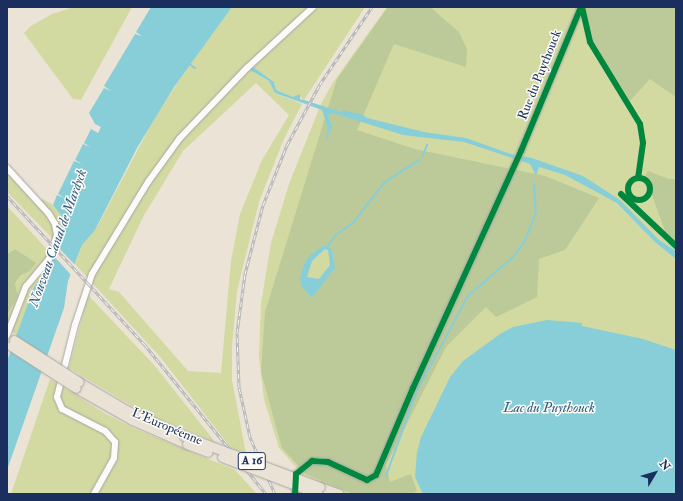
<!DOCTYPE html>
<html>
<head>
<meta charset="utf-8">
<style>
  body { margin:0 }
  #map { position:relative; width:683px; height:501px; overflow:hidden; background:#ebe3d5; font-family:"IM FELL Double Pica",serif }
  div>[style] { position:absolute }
  .green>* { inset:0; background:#d2daa1 }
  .forest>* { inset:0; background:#bcca99 }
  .water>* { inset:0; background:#88ced9 }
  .pier>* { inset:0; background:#ebe3d5 }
  .stream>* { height:1.5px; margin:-0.75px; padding:0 0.75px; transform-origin:0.75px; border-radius:0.75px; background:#88ced9 }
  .roads { filter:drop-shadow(0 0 1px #a7a5a4) drop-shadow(0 0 1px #a7a5a4) }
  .minor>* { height:6px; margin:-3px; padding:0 3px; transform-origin:3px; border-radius:3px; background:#fcfbf9 }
  .highway>* { height:9px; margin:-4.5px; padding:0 4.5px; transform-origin:4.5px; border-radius:4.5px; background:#e9e2d5 }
  .rail>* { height:3px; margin-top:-1.5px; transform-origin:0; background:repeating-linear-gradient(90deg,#fdfcf7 0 4.5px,#b6b8bb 0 9px); box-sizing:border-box; border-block:1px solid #b6b8bb }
  .bridges { filter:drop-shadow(0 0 1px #a7a5a4) drop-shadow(0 0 1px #a7a5a4) }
  .highway-bridge>* { height:9px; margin:-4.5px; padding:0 4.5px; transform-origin:4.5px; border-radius:4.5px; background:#e9e2d5 }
  .cycleway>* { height:6px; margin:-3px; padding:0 3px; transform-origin:3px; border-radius:3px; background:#00873e }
  .cycleway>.ring { margin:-3px; padding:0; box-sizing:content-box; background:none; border:6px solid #00873e; border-radius:50% }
  span { translate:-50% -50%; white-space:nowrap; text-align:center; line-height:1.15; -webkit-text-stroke:3px #fdfcf7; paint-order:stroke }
  .shield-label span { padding:1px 3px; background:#fdfcf7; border:1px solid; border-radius:3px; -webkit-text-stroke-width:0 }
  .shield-label { font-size:12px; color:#1b2f5e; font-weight:700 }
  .street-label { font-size:13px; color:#1b2f5e }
  .water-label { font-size:14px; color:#2f5c84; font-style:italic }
  .frame { position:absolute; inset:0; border:8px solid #1b2f5e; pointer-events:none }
  .north { position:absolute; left:635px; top:453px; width:40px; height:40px; -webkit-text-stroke:3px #fdfcf7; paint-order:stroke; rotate:52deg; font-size:11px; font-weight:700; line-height:16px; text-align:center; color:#1b2f5e }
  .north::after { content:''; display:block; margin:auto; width:14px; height:18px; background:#1b2f5e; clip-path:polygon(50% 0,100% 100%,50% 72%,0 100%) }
</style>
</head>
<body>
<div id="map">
  <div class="green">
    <div style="clip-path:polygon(74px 7px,132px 7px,81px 100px,73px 99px,24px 33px,31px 26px,52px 14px)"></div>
    <div style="clip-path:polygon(evenodd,232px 7px,365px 7px,304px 100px,300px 97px,293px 97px,276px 90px,274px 82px,250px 70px,269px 81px,275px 93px,302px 104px,283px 141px,259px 202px,237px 291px,232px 347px,232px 380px,246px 453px,231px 448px,161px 358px,75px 264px,82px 245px,97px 227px,154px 119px,187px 68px,232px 7px,256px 83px,289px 115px,262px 160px,240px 214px,231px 261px,221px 373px,188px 371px,119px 292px,109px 289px,143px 217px,183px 151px,256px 83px)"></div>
    <div style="clip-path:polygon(387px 7px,676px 7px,676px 494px,348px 494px,302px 474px,279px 448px,264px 399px,259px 356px,261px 304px,271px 243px,289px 184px,321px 104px,332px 84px)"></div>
    <div style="clip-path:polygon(7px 172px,36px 204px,43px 199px,53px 205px,63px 218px,58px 244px,7px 192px)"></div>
    <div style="clip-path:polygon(7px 206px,53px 256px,44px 275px,34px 287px,17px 335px,7px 328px,7px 315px,18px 296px,15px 285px,20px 276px,30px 271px,15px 249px,7px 254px)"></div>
    <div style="clip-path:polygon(88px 295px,155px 366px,215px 442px,142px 412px,69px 368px)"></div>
    <div style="clip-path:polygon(50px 379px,104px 413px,133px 428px,235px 470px,257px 494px,11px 494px)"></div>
  </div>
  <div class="forest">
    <div style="clip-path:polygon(evenodd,388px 7px,430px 7px,459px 32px,467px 49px,466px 67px,394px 44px,357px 130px,415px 149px,545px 176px,599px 198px,565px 250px,539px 259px,537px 297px,496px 317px,486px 307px,446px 347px,386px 465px,390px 482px,411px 474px,417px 491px,412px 494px,353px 494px,306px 474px,282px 448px,261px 372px,265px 312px,337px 79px,388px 7px,324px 245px,332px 248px,334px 260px,312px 298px,304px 264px,324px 245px)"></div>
    <div style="clip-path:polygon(585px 7px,676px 7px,676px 97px,650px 79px,630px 101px,592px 40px)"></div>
    <div style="clip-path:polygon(648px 171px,669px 179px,676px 179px,676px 242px,666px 234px,645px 176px)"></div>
    <div style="clip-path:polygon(15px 249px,36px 263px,30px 271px,20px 276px,15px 284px,18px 296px,7px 315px,7px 254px)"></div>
  </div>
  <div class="water">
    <div style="clip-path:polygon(151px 7px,232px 7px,174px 87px,137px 148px,95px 230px,82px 245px,68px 281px,64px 308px,7px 470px,7px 361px,34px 287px,45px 273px,59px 239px,63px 218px,53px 205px,57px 195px,65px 198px,58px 194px,74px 161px,82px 164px,75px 160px,83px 144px,90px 147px,84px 143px,91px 129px,98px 133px,101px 127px,95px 124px,89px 113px,104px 88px,111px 91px,104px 86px,135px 34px,142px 36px,136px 32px)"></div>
    <div style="clip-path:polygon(253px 67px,274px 82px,276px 90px,293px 97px,300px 94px,300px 99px,304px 100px,342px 112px,343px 110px,363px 115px,367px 118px,424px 132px,466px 138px,511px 154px,532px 158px,583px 176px,620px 200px,659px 240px,676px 251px,676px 259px,656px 243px,617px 203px,565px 175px,539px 167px,536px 176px,530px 164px,464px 142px,403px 135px,333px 113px,328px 115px,332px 127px,331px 130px,328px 129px,322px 110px,275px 93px,269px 81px,250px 70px)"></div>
    <div style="clip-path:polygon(evenodd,324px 245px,332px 248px,335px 268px,312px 298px,302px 287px,300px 279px,304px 264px,310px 255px,324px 245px,325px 249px,328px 250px,330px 265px,319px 279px,307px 277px,312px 261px,325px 249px)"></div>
    <div style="clip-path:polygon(547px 320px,582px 323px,582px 326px,643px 339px,676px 350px,676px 494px,423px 494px,415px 477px,417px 452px,421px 437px,450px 377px,463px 361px,500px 334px,513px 327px)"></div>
  </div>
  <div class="pier">
    <div style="clip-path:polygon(55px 244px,76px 266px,72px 276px,52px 254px)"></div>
  </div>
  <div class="stream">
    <div style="left:189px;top:63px;width:8px;rotate:40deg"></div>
    <div style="left:327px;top:138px;width:8px;rotate:-76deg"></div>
    <div style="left:422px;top:157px;width:13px;rotate:-67deg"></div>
    <div style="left:328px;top:246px;width:15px;rotate:-53deg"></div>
    <div style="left:337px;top:234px;width:21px;rotate:-35deg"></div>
    <div style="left:354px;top:222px;width:49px;rotate:-52.4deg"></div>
    <div style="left:384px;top:183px;width:42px;rotate:-33.3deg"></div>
    <div style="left:386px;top:476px;width:90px;rotate:-70deg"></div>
    <div style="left:417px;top:391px;width:108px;rotate:-61.8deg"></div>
    <div style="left:468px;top:296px;width:58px;rotate:-40.8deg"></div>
    <div style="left:512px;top:258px;width:19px;rotate:-51deg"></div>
    <div style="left:524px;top:243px;width:32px;rotate:-68deg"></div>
    <div style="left:536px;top:213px;width:29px;rotate:-94deg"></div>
  </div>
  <div class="roads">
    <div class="minor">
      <div style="left:7px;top:168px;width:62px;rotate:47.6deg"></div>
      <div style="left:49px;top:214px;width:12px;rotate:59deg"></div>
      <div style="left:55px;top:224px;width:11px;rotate:80deg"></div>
      <div style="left:57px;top:235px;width:25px;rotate:108deg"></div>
      <div style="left:49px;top:259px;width:35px;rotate:130deg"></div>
      <div style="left:26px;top:286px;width:53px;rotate:111.2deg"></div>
      <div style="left:94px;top:494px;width:41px;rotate:-60.9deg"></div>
      <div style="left:114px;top:458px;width:16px;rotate:-86deg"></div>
      <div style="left:115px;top:442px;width:15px;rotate:-132deg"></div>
      <div style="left:105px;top:431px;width:48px;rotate:-152.9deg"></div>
      <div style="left:62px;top:409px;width:13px;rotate:-113deg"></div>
      <div style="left:57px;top:397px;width:74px;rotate:-76deg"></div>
      <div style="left:75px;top:325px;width:54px;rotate:-71.6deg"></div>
      <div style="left:92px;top:274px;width:108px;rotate:-58.7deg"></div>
      <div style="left:148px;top:182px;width:54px;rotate:-54deg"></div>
      <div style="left:180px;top:138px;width:97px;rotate:-46.3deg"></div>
      <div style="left:247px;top:68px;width:90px;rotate:-42.7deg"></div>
      <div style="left:295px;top:494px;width:20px;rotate:-87deg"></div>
      <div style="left:296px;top:474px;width:21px;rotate:-39deg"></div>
      <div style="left:312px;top:461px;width:16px;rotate:4deg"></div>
      <div style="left:328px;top:462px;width:43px;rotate:24.8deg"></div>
      <div style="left:367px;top:480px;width:10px;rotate:-29deg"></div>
      <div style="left:376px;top:475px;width:95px;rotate:-67deg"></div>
      <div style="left:413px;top:388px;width:260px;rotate:-65.5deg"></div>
      <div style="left:521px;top:151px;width:156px;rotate:-67.4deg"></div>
    </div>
    <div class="highway">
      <div style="left:79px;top:382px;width:55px;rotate:30.8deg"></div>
      <div style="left:126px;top:410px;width:64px;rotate:24.1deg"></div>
      <div style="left:76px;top:388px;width:64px;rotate:29.7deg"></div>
      <div style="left:132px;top:420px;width:60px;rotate:23.6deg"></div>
      <div style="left:320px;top:487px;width:20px;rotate:20deg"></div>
    </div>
  </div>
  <div class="rail">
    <div style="left:7px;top:196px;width:203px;rotate:47.2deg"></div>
    <div style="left:145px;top:345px;width:192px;rotate:50.9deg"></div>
    <div style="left:275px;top:494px;width:62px;rotate:-113.7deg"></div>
    <div style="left:250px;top:437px;width:51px;rotate:-102.4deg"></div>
    <div style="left:239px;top:387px;width:54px;rotate:-92.1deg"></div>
    <div style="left:237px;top:333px;width:60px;rotate:-82.3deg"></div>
    <div style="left:245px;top:274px;width:71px;rotate:-75.4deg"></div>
    <div style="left:263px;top:205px;width:65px;rotate:-68.2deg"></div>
    <div style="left:287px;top:145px;width:69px;rotate:-61.6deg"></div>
    <div style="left:320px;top:84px;width:93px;rotate:-56deg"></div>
  </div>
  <div class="bridges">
    <div class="highway-bridge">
      <div style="left:14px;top:340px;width:77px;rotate:32.9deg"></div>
      <div style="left:11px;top:346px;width:77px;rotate:32.9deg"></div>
      <div style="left:184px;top:436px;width:145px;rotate:20.6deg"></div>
      <div style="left:187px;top:444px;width:22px;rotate:21deg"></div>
      <div style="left:222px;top:457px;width:102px;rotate:20.8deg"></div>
    </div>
  </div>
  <div class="cycleway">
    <div style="left:582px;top:7px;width:36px;rotate:77deg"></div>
    <div style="left:590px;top:42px;width:96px;rotate:58.6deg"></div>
    <div style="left:640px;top:124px;width:19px;rotate:81deg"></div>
    <div style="left:643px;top:143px;width:35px;rotate:98deg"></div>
    <div class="ring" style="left:628px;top:178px;width:16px;height:16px"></div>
    <div style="left:621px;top:194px;width:76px;rotate:43.4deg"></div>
    <div style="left:295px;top:494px;width:20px;rotate:-87deg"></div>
    <div style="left:296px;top:474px;width:21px;rotate:-39deg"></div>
    <div style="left:312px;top:461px;width:16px;rotate:4deg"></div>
    <div style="left:328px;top:462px;width:43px;rotate:24.8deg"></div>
    <div style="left:367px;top:480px;width:10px;rotate:-29deg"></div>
    <div style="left:376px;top:475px;width:95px;rotate:-67deg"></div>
    <div style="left:413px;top:388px;width:260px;rotate:-65.5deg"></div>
    <div style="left:521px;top:151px;width:156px;rotate:-67.4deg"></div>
  </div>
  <div class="shield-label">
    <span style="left:252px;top:461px">A 16</span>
  </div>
  <div class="street-label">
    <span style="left:540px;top:75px;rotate:-68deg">Rue du Puythouck</span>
    <span style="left:167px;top:427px;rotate:23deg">L'Européenne</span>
  </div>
  <div class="water-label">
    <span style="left:58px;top:238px;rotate:-70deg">Nouveau Canal de Mardyck</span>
    <span style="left:549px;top:408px">Lac du Puythouck</span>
  </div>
  <div class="frame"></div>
  <div class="north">N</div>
</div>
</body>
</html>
